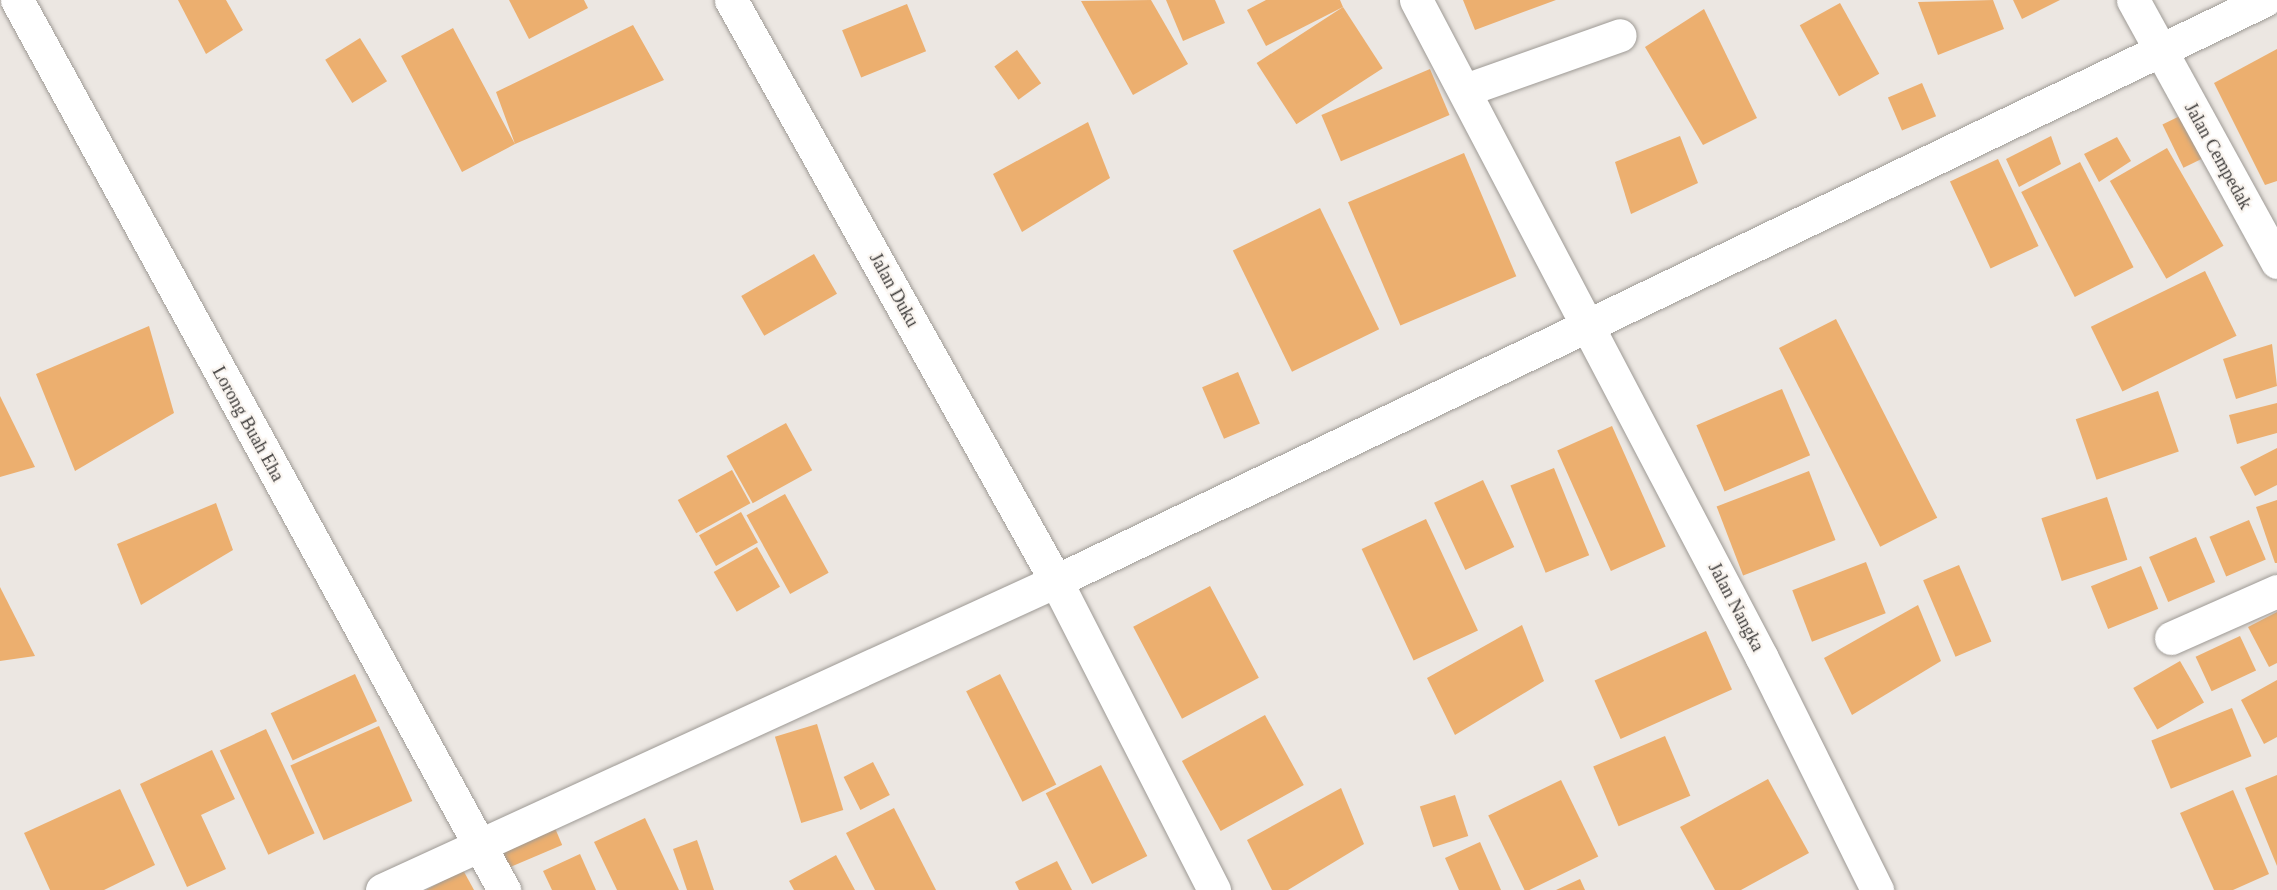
<!DOCTYPE html>
<html>
<head>
<meta charset="utf-8">
<style>
  body { margin:0 }
  #map { position:relative; width:2277px; height:890px; overflow:hidden; background:#ece7e2; font-family:"Times New Roman",serif }
  div>[style] { position:absolute }
  .building>* { inset:0; background:#ecaf6f; transform-origin:0 0 }
  .roads { filter:drop-shadow(0 0 2px #9e9a95) drop-shadow(0 0 2px #9e9a95) }
  .minor>* { height:33px; margin:-16.5px; padding:0 16.5px; transform-origin:16.5px; border-radius:16.5px; background:#fff }
  .tertiary>* { height:33px; margin:-16.5px; padding:0 16.5px; transform-origin:16.5px; border-radius:16.5px; background:#fff }
  span { translate:-50% -50%; white-space:nowrap; text-align:center; line-height:1.15; -webkit-text-stroke:4.5px #faf5f0; paint-order:stroke }
  .street-label { font-size:18px; color:#3d3b3a }
</style>
</head>
<body>
<div id="map">
  <div class="building">
    <div style="clip-path:polygon(178px 0,226px 0,243px 30px,206px 54px)"></div>
    <div style="clip-path:polygon(509px 0,584px 0,588px 8px,529px 39px)"></div>
    <div style="clip-path:polygon(1151px 0,1188px 64px,1133px 95px,1081px 1px)"></div>
    <div style="clip-path:polygon(1166px 0,1215px 0,1225px 23px,1183px 41px)"></div>
    <div style="clip-path:polygon(1266px 0,1340px 0,1343px 7px,1266px 46px,1247px 10px)"></div>
    <div style="clip-path:polygon(1463px 0,1556px 0,1475px 30px)"></div>
    <div style="clip-path:polygon(1993px 0,2004px 29px,1938px 55px,1918px 2px)"></div>
    <div style="clip-path:polygon(2013px 0,2060px 0,2022px 19px)"></div>
    <div style="left:1840px;top:3px;width:81px;height:46px;rotate:61deg"></div>
    <div style="left:907px;top:4px;width:51px;height:70px;rotate:68deg"></div>
    <div style="left:1343px;top:7px;width:73px;height:103px;rotate:57deg"></div>
    <div style="clip-path:polygon(1704px 9px,1757px 118px,1703px 145px,1645px 47px)"></div>
    <div style="clip-path:polygon(633px 25px,664px 80px,515px 144px,462px 172px,401px 56px,453px 28px,515px 144px,496px 92px)"></div>
    <div style="left:360px;top:38px;width:51px;height:41px;rotate:58deg"></div>
    <div style="clip-path:polygon(2277px 49px,2277px 181px,2265px 185px,2214px 83px)"></div>
    <div style="left:1017px;top:50px;width:41px;height:28px;rotate:54deg"></div>
    <div style="left:1430px;top:69px;width:50px;height:118px;rotate:67deg"></div>
    <div style="left:1922px;top:83px;width:36px;height:37px;rotate:67deg"></div>
    <div style="left:2184px;top:114px;width:48px;height:24px;rotate:64deg"></div>
    <div style="clip-path:polygon(1088px 122px,1110px 178px,1022px 232px,993px 174px)"></div>
    <div style="clip-path:polygon(1680px 136px,1698px 183px,1631px 214px,1615px 162px)"></div>
    <div style="clip-path:polygon(2051px 136px,2061px 164px,2019px 187px,2006px 159px)"></div>
    <div style="clip-path:polygon(2117px 137px,2131px 161px,2099px 182px,2084px 154px)"></div>
    <div style="left:2167px;top:148px;width:113px;height:66px;rotate:60deg"></div>
    <div style="left:1464px;top:153px;width:134px;height:126px;rotate:67deg"></div>
    <div style="left:1998px;top:159px;width:96px;height:53px;rotate:65deg"></div>
    <div style="left:2080px;top:162px;width:118px;height:66px;rotate:63deg"></div>
    <div style="left:1320px;top:208px;width:135px;height:97px;rotate:64deg"></div>
    <div style="left:814px;top:254px;width:46px;height:84px;rotate:60deg"></div>
    <div style="left:2205px;top:271px;width:72px;height:127px;rotate:64deg"></div>
    <div style="left:1836px;top:319px;width:223px;height:64px;rotate:63deg"></div>
    <div style="clip-path:polygon(149px 326px,174px 413px,75px 471px,36px 374px)"></div>
    <div style="clip-path:polygon(2272px 344px,2277px 386px,2236px 399px,2223px 359px)"></div>
    <div style="left:1238px;top:372px;width:56px;height:39px;rotate:67deg"></div>
    <div style="left:1782px;top:389px;width:72px;height:93px;rotate:67deg"></div>
    <div style="left:2158px;top:391px;width:64px;height:87px;rotate:71deg"></div>
    <div style="clip-path:polygon(0 396px,35px 467px,0 477px)"></div>
    <div style="clip-path:polygon(2277px 403px,2277px 433px,2237px 444px,2229px 415px)"></div>
    <div style="left:786px;top:423px;width:54px;height:68px;rotate:61deg"></div>
    <div style="left:1612px;top:426px;width:132px;height:60px;rotate:66deg"></div>
    <div style="clip-path:polygon(2277px 448px,2277px 485px,2255px 496px,2240px 467px)"></div>
    <div style="left:1554px;top:468px;width:94px;height:47px;rotate:68deg"></div>
    <div style="left:732px;top:470px;width:38px;height:62px;rotate:61deg"></div>
    <div style="left:1809px;top:471px;width:74px;height:99px;rotate:69deg"></div>
    <div style="left:1483px;top:480px;width:74px;height:54px;rotate:65deg"></div>
    <div style="left:785px;top:494px;width:90px;height:44px;rotate:61deg"></div>
    <div style="left:2107px;top:497px;width:66px;height:69px;rotate:72deg"></div>
    <div style="clip-path:polygon(2277px 500px,2277px 563px,2275px 563px,2256px 507px)"></div>
    <div style="clip-path:polygon(216px 503px,233px 550px,141px 605px,117px 544px)"></div>
    <div style="left:741px;top:512px;width:35px;height:48px;rotate:61deg"></div>
    <div style="left:1426px;top:519px;width:123px;height:71px;rotate:65deg"></div>
    <div style="left:2249px;top:520px;width:43px;height:43px;rotate:67deg"></div>
    <div style="left:2196px;top:537px;width:49px;height:51px;rotate:67deg"></div>
    <div style="left:757px;top:547px;width:46px;height:50px;rotate:60deg"></div>
    <div style="left:1866px;top:562px;width:55px;height:79px;rotate:69deg"></div>
    <div style="left:1959px;top:565px;width:83px;height:39px;rotate:67deg"></div>
    <div style="left:2141px;top:566px;width:46px;height:54px;rotate:68deg"></div>
    <div style="left:1210px;top:586px;width:104px;height:87px;rotate:62deg"></div>
    <div style="clip-path:polygon(0 587px,35px 656px,0 661px)"></div>
    <div style="clip-path:polygon(1918px 605px,1941px 661px,1852px 715px,1824px 658px)"></div>
    <div style="clip-path:polygon(2277px 612px,2277px 663px,2269px 667px,2248px 627px)"></div>
    <div style="clip-path:polygon(1522px 625px,1544px 681px,1455px 735px,1427px 678px)"></div>
    <div style="left:1706px;top:631px;width:64px;height:122px;rotate:66deg"></div>
    <div style="left:2240px;top:636px;width:38px;height:49px;rotate:65deg"></div>
    <div style="left:2180px;top:661px;width:48px;height:54px;rotate:60deg"></div>
    <div style="left:355px;top:674px;width:52px;height:93px;rotate:65deg"></div>
    <div style="left:1000px;top:674px;width:124px;height:38px;rotate:63deg"></div>
    <div style="clip-path:polygon(2277px 680px,2277px 737px,2264px 744px,2241px 700px)"></div>
    <div style="left:2232px;top:708px;width:52px;height:87px;rotate:68deg"></div>
    <div style="left:1265px;top:715px;width:80px;height:95px;rotate:61deg"></div>
    <div style="left:817px;top:724px;width:90px;height:44px;rotate:73deg"></div>
    <div style="left:379px;top:726px;width:82px;height:97px;rotate:66deg"></div>
    <div style="left:266px;top:729px;width:115px;height:51px;rotate:65deg"></div>
    <div style="left:1665px;top:736px;width:65px;height:78px;rotate:67deg"></div>
    <div style="clip-path:polygon(212px 750px,235px 799px,201px 815px,226px 869px,187px 887px,140px 784px)"></div>
    <div style="left:873px;top:762px;width:37px;height:33px;rotate:63deg"></div>
    <div style="left:1101px;top:765px;width:102px;height:62px;rotate:63deg"></div>
    <div style="clip-path:polygon(2277px 775px,2277px 866px,2245px 788px)"></div>
    <div style="clip-path:polygon(1768px 779px,1809px 853px,1741px 890px,1715px 890px,1680px 827px)"></div>
    <div style="left:1561px;top:780px;width:85px;height:81px;rotate:64deg"></div>
    <div style="clip-path:polygon(1341px 788px,1364px 844px,1288px 890px,1272px 890px,1247px 840px)"></div>
    <div style="clip-path:polygon(120px 789px,155px 865px,104px 890px,50px 890px,24px 833px)"></div>
    <div style="clip-path:polygon(2233px 790px,2269px 874px,2233px 890px,2214px 890px,2180px 813px)"></div>
    <div style="left:1455px;top:795px;width:43px;height:37px;rotate:72deg"></div>
    <div style="clip-path:polygon(894px 808px,936px 890px,875px 890px,846px 833px)"></div>
    <div style="clip-path:polygon(645px 818px,679px 890px,617px 890px,594px 842px)"></div>
    <div style="left:552px;top:821px;width:26px;height:60px;rotate:67deg"></div>
    <div style="clip-path:polygon(697px 840px,714px 890px,687px 890px,673px 849px)"></div>
    <div style="clip-path:polygon(1480px 842px,1501px 890px,1459px 890px,1445px 858px)"></div>
    <div style="clip-path:polygon(580px 854px,596px 890px,552px 890px,543px 871px)"></div>
    <div style="clip-path:polygon(836px 855px,855px 890px,794px 890px,789px 881px)"></div>
    <div style="clip-path:polygon(1057px 861px,1072px 890px,1019px 890px,1015px 882px)"></div>
    <div style="clip-path:polygon(463px 870px,474px 890px,426px 890px)"></div>
    <div style="clip-path:polygon(1580px 879px,1585px 890px,1556px 890px)"></div>
  </div>
  <div class="roads">
    <div class="minor">
      <div style="left:17px;top:0;width:1015px;rotate:61.31deg"></div>
      <div style="left:731px;top:0;width:666px;rotate:60.78deg"></div>
      <div style="left:1056px;top:581px;width:347px;rotate:62.9deg"></div>
      <div style="left:1416px;top:0;width:743px;rotate:62.26deg"></div>
      <div style="left:1762px;top:658px;width:259px;rotate:63.6deg"></div>
      <div style="left:2133px;top:0;width:299px;rotate:61.2deg"></div>
      <div style="left:1465px;top:90px;width:164px;rotate:-19.5deg"></div>
      <div style="left:2171px;top:638px;width:116px;rotate:-23.9deg"></div>
    </div>
    <div class="tertiary">
      <div style="left:382px;top:890px;width:741px;rotate:-24.63deg"></div>
      <div style="left:1056px;top:581px;width:1341px;rotate:-25.67deg"></div>
    </div>
  </div>
  <div class="street-label">
    <span style="left:2218px;top:156px;rotate:61deg">Jalan Cempedak</span>
    <span style="left:894px;top:290px;rotate:61deg">Jalan Duku</span>
    <span style="left:248px;top:424px;rotate:61deg">Lorong Buah Eha</span>
    <span style="left:1736px;top:607px;rotate:62deg">Jalan Nangka</span>
  </div>
</div>
</body>
</html>
